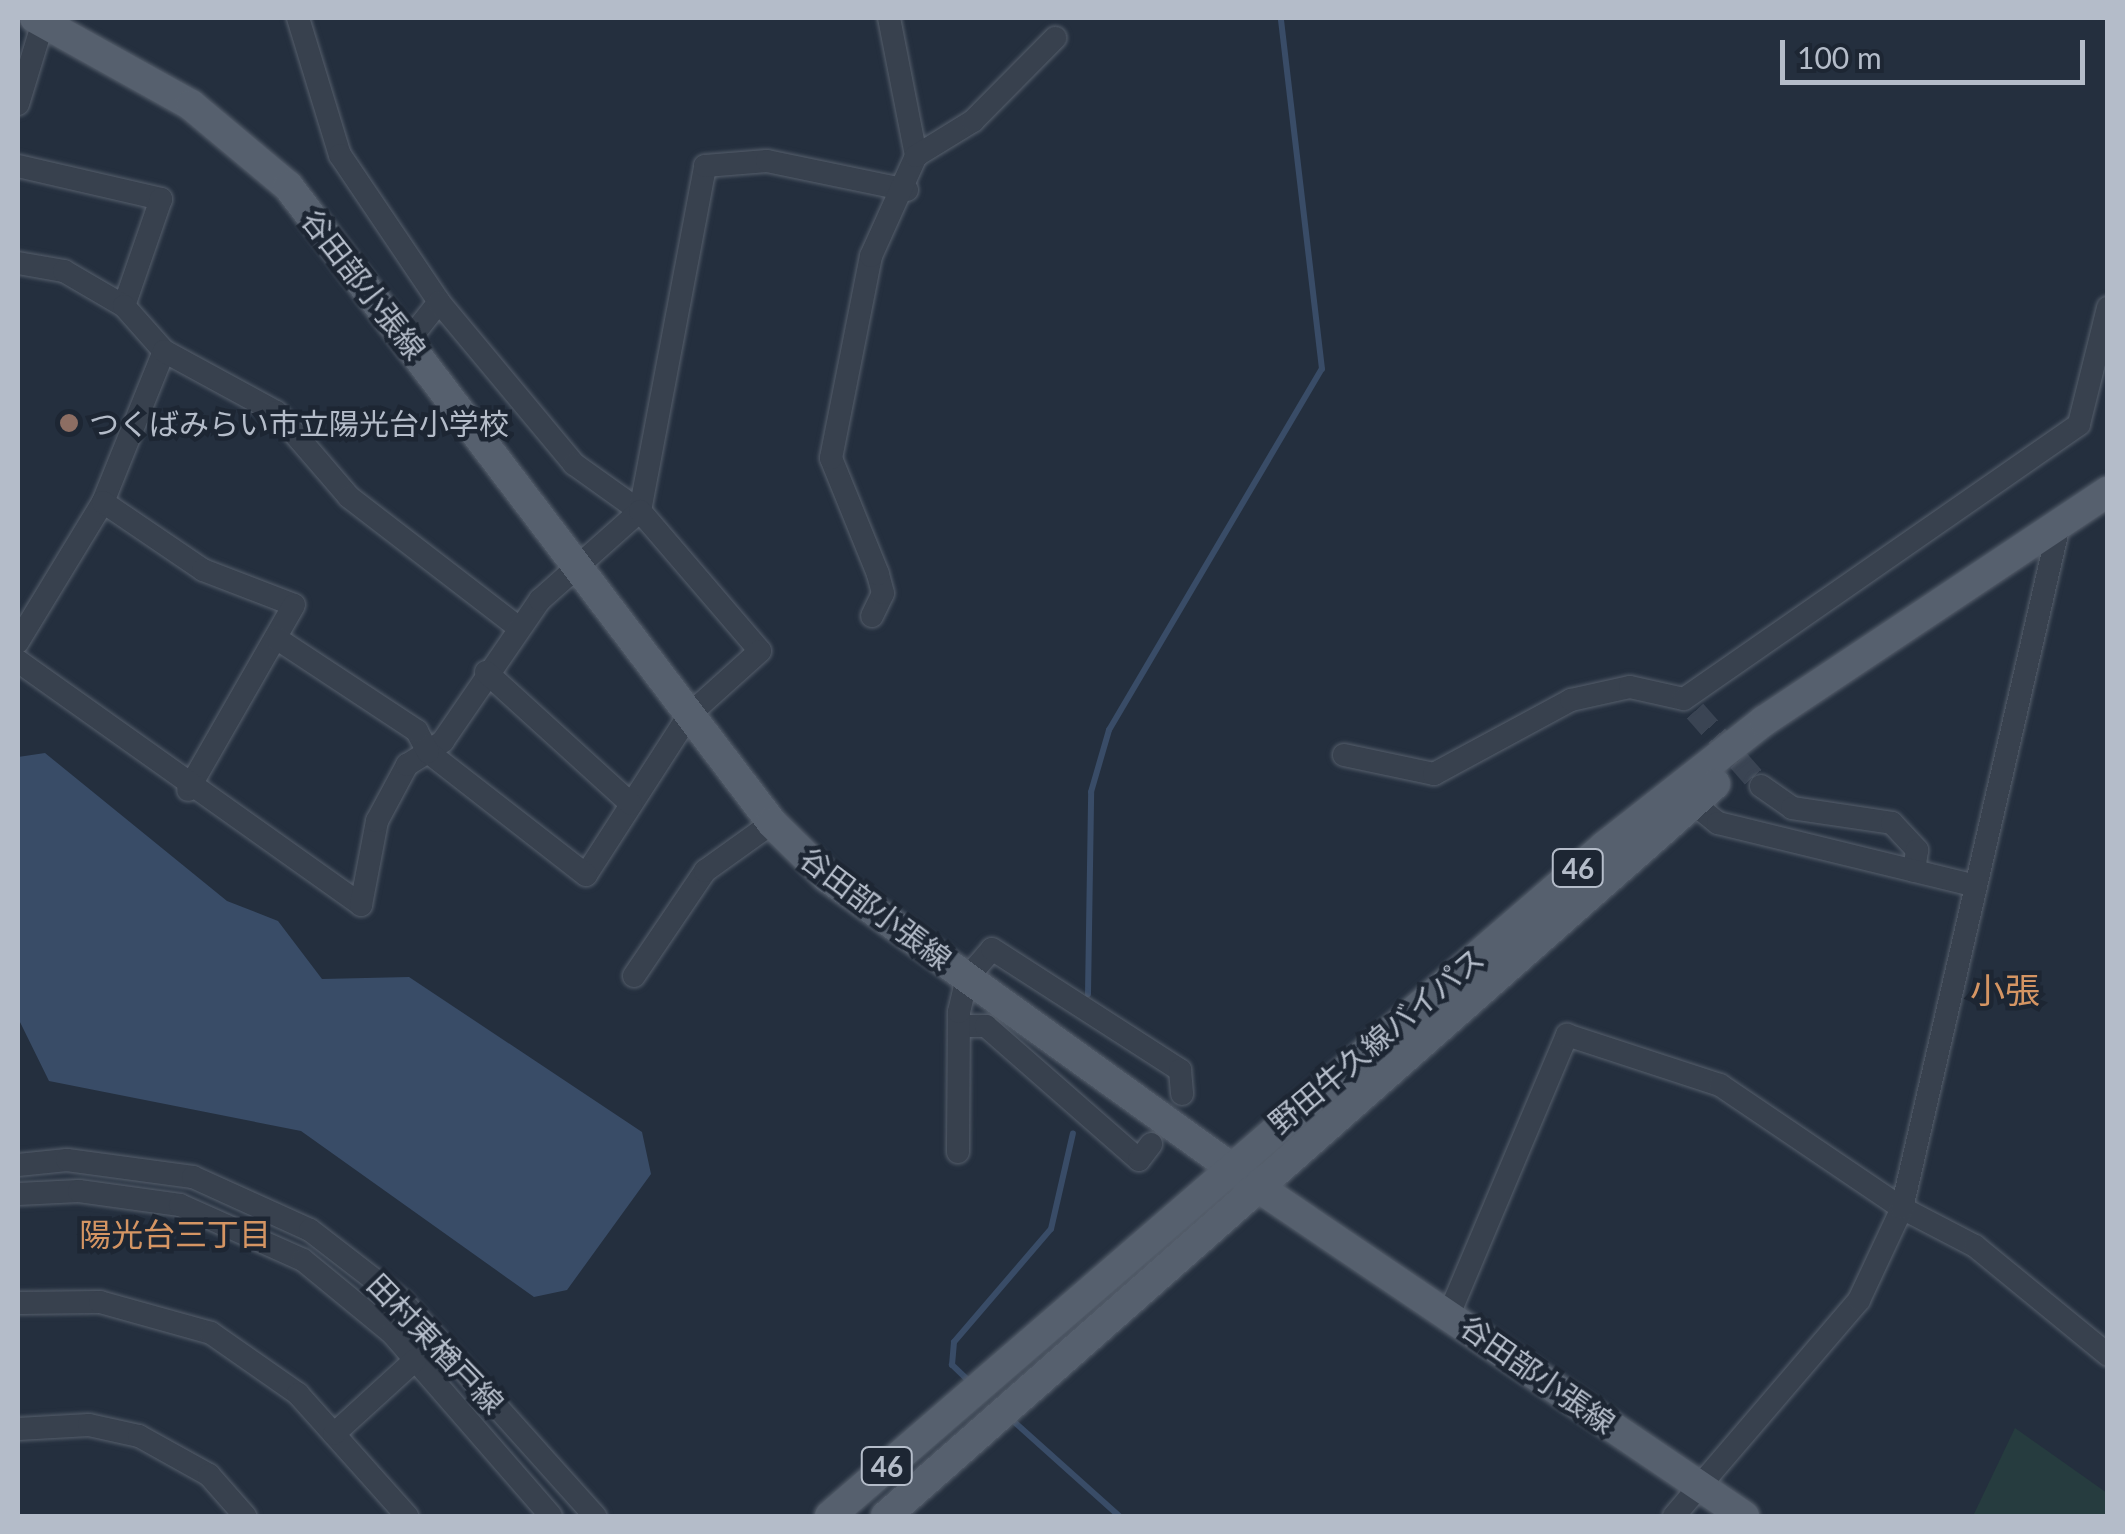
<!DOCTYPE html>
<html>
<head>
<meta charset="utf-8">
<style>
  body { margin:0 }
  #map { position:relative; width:2125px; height:1534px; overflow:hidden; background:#242f3e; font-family:Lato,"Noto Sans JP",sans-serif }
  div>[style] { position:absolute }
  .green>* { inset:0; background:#263c3f }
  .water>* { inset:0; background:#394c67 }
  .stream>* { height:6px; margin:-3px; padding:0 3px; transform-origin:3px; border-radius:3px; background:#394c67 }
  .minor-tunnel>* { height:22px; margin-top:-11px; transform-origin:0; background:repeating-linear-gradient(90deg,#3a4453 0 22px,transparent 0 33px) }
  .roads { filter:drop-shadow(0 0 2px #565f6c) drop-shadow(0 0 2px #565f6c) }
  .minor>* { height:22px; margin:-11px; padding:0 11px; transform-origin:11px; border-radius:11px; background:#38414e }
  .major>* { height:30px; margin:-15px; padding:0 15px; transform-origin:15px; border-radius:15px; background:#56606e }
  .dots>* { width:28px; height:28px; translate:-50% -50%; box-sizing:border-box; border:5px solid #1d2633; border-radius:50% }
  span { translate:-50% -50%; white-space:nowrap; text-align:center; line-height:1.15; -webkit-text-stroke:9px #1d2633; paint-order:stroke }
  .shield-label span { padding:2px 8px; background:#1d2633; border:2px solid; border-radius:8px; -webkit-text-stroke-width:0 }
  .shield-label { font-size:28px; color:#b4bcc9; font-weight:700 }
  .street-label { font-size:30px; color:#b4bcc9 }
  .poi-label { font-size:30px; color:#b4bcc9 }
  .left { translate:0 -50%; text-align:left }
  .neighbourhood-label { font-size:32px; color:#d59563 }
  .quarter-label { font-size:35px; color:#d59563 }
  .frame { position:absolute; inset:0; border:20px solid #b4bcc9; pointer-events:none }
  .scale { position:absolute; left:1780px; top:40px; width:305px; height:45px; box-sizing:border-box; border:5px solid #b4bcc9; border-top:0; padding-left:12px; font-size:30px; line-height:35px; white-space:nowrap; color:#b4bcc9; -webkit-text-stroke:8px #1d2633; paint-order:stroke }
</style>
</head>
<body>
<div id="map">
  <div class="green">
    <div style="clip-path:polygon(2015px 1428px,2107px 1493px,2107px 1516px,1973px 1516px)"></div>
  </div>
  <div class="water">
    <div style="clip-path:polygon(45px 753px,227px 901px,278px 921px,322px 979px,409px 977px,642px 1132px,651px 1174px,567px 1290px,534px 1297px,301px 1131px,49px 1081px,18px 1018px,18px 757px)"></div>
  </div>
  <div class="stream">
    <div style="left:1088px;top:994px;width:202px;rotate:-89.1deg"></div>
    <div style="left:1091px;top:792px;width:65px;rotate:-73.8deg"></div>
    <div style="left:1109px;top:730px;width:419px;rotate:-59.5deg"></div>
    <div style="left:1322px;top:369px;width:353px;rotate:-96.7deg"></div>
    <div style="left:972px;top:1384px;width:28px;rotate:-136deg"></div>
    <div style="left:952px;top:1365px;width:23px;rotate:-85deg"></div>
    <div style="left:954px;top:1342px;width:149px;rotate:-49.4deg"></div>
    <div style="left:1051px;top:1229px;width:98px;rotate:-77.1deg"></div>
    <div style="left:1011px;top:1419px;width:145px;rotate:41.9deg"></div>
  </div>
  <div class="minor-tunnel">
    <div style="left:1695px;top:711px;width:100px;rotate:48.7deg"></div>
  </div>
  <div class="roads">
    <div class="minor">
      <div style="left:298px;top:18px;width:143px;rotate:73deg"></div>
      <div style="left:340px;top:155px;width:177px;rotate:56deg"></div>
      <div style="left:439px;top:302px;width:48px;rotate:128.3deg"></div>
      <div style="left:889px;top:18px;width:141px;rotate:78.9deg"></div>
      <div style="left:18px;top:104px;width:86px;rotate:-73deg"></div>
      <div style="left:18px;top:166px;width:147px;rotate:13deg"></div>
      <div style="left:161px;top:199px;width:113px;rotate:109.1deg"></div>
      <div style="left:18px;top:263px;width:47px;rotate:9.9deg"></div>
      <div style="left:64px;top:271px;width:69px;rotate:30.3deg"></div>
      <div style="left:124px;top:306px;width:60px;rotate:48.4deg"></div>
      <div style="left:164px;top:351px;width:163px;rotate:112deg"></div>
      <div style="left:103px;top:502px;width:164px;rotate:121.3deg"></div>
      <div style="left:439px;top:302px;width:211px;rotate:50.2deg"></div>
      <div style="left:574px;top:464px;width:81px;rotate:35.5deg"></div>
      <div style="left:640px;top:511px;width:351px;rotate:-79.3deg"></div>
      <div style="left:705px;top:166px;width:62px;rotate:-4.6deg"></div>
      <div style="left:767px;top:161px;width:143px;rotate:11.7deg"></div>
      <div style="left:164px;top:351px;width:128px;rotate:28.6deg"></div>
      <div style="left:276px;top:412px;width:112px;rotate:49.3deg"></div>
      <div style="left:349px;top:497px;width:215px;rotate:37.6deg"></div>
      <div style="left:103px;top:502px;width:121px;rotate:34.2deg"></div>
      <div style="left:203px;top:570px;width:97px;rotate:21deg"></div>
      <div style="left:294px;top:605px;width:213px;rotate:119.8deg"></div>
      <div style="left:872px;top:616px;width:25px;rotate:-64deg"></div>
      <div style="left:883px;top:593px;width:20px;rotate:-105deg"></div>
      <div style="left:878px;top:574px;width:125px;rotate:-112.1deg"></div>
      <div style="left:831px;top:458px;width:206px;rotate:-78.8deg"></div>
      <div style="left:871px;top:256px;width:110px;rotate:-65.8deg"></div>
      <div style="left:916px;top:156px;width:67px;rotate:-31.6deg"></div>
      <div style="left:973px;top:121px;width:117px;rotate:-45.3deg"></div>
      <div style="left:18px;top:661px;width:421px;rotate:35.4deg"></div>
      <div style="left:361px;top:905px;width:86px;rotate:-79.2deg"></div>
      <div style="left:377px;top:821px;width:64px;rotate:-61.8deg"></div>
      <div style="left:407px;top:765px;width:25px;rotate:-32deg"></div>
      <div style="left:428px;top:752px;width:19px;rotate:-36deg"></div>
      <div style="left:443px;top:741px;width:171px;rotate:-55.5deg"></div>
      <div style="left:540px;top:600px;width:134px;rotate:-41.7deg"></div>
      <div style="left:640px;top:511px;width:184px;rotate:49.4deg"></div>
      <div style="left:760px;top:651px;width:96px;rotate:138deg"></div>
      <div style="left:689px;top:715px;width:190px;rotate:122.8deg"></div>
      <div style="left:586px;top:875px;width:200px;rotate:-142.1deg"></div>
      <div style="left:428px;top:752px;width:24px;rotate:-118deg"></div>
      <div style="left:417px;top:731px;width:169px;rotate:-146.6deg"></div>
      <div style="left:486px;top:672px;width:196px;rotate:42.3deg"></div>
      <div style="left:1344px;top:755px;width:92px;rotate:11.9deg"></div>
      <div style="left:1434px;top:774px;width:156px;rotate:-28.4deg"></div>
      <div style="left:1571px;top:700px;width:60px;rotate:-12.4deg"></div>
      <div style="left:1630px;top:687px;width:55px;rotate:12.5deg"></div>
      <div style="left:1684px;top:699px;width:481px;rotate:-34.8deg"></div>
      <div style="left:2079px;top:424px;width:120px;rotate:-76deg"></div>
      <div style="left:1761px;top:786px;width:38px;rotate:35deg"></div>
      <div style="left:1792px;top:808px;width:101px;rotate:8.5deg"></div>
      <div style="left:1892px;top:823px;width:37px;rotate:47deg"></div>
      <div style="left:1917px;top:850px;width:21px;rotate:98deg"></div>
      <div style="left:1693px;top:803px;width:32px;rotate:39deg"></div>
      <div style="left:1718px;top:823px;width:261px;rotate:13.7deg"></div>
      <div style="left:634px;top:976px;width:127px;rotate:-55.9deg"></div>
      <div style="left:705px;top:871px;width:82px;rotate:-35.6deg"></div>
      <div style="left:959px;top:1026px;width:27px"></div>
      <div style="left:986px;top:1026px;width:203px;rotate:41.2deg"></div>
      <div style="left:1139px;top:1160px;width:20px;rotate:-53deg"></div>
      <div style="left:958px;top:1152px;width:140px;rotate:-89.6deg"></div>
      <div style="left:959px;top:1012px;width:35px;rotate:-77deg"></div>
      <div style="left:967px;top:978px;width:38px;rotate:-49deg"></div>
      <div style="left:992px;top:949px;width:224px;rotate:32.8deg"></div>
      <div style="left:1180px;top:1070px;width:24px;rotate:85deg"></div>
      <div style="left:18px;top:1165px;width:49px;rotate:-5.8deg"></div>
      <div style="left:67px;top:1160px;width:127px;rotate:7.7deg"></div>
      <div style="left:193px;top:1177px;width:128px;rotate:24.4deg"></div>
      <div style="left:310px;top:1230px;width:118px;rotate:37.7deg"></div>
      <div style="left:403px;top:1302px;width:288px;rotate:48.1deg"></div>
      <div style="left:18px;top:1194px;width:61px;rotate:-2.8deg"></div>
      <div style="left:79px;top:1191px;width:102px;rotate:7.9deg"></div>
      <div style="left:180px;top:1205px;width:135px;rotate:24.1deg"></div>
      <div style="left:303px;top:1260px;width:115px;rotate:39.4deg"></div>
      <div style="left:392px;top:1333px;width:242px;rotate:49deg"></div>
      <div style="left:18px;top:1303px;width:82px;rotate:-0.7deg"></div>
      <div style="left:100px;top:1302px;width:115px;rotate:15.6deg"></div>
      <div style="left:211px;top:1333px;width:106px;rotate:35deg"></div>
      <div style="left:298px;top:1394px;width:164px;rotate:48.2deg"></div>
      <div style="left:1450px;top:1312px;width:301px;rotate:-67.1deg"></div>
      <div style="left:1567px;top:1035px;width:161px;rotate:18.1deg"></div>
      <div style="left:1720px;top:1085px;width:220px;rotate:34.1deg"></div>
      <div style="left:1902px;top:1208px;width:82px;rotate:27.5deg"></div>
      <div style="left:1975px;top:1246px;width:172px;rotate:39.3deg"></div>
      <div style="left:18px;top:1429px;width:71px;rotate:-3.2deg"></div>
      <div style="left:89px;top:1425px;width:51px;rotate:12.4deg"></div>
      <div style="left:139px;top:1436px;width:80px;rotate:29.1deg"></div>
      <div style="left:209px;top:1475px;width:55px;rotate:48.7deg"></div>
      <div style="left:334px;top:1434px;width:110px;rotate:-42.4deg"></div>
      <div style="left:1674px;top:1516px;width:284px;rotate:-49.4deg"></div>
      <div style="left:1859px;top:1300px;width:102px;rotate:-64.9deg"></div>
      <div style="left:1902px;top:1208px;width:705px;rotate:-77.05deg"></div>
    </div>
    <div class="major">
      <div style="left:35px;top:18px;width:179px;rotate:29.1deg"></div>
      <div style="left:191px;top:105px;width:126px;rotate:39.9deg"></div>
      <div style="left:288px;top:186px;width:800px;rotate:52.77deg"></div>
      <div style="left:772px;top:823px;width:77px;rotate:44.5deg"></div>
      <div style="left:827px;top:877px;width:531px;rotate:35.73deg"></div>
      <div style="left:1258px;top:1187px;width:587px;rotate:34.1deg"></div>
      <div style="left:830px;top:1516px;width:1024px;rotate:-40.84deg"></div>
      <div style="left:1605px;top:846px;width:202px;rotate:-38.2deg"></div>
      <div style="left:1764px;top:721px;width:413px;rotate:-33.7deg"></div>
      <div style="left:886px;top:1516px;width:1106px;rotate:-41.44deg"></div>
    </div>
  </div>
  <div class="dots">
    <div style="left:69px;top:423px;background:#8d6e63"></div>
  </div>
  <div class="shield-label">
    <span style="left:1578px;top:868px">46</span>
    <span style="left:887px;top:1466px">46</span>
  </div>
  <div class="street-label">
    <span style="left:364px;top:284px;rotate:52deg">谷田部小張線</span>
    <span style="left:876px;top:908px;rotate:37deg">谷田部小張線</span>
    <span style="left:1376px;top:1040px;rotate:-40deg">野田牛久線バイパス</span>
    <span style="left:436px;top:1343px;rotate:46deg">田村東楢戸線</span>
    <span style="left:1538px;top:1374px;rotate:35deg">谷田部小張線</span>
  </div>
  <div class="poi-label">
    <span class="left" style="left:89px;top:423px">つくばみらい市立陽光台小学校</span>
  </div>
  <div class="neighbourhood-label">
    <span style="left:175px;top:1234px">陽光台三丁目</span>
  </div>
  <div class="quarter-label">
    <span style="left:2005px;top:989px">小張</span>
  </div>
  <div class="frame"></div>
  <div class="scale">100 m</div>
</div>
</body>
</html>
